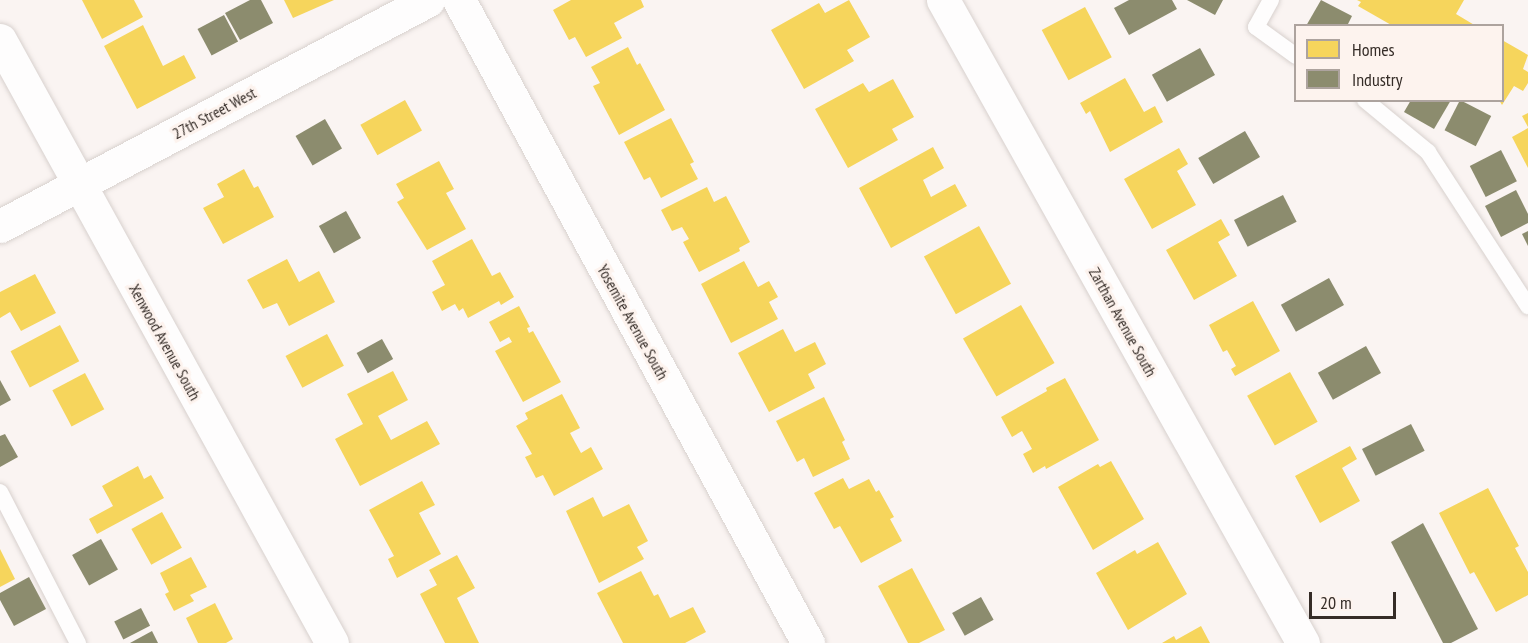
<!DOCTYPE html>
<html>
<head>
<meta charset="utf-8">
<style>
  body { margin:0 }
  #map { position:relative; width:1528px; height:643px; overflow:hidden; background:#faf4f2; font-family:"PT Sans Narrow",sans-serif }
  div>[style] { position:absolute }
  .homes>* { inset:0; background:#f6d55c; transform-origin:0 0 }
  .industry>* { inset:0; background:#8c8c6e; transform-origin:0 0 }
  .roads { filter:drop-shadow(0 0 2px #d8d1ce) drop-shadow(0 0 2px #d8d1ce) }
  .lane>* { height:16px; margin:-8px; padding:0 8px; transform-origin:8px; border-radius:8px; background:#fefdfd }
  .street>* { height:33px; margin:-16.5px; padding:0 16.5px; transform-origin:16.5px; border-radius:16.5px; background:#fefdfd }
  span { translate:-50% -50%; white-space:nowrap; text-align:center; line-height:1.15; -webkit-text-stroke:6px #fdf3ee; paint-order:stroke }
  .street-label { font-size:16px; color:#352c27 }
  .legend { position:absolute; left:1294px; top:24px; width:210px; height:78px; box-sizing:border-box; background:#fdf3ee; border:2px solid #ada39e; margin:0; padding:8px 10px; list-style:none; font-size:18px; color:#352c27 }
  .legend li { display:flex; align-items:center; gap:12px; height:30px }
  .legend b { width:30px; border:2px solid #ada39e }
  .scale { position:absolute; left:1309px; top:592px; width:87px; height:27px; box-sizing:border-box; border:3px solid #352c27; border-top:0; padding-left:8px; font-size:18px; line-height:21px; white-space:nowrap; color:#352c27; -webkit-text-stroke:4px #fdf3ee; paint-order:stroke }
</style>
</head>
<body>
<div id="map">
  <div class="homes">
    <div style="clip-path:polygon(82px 0,134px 0,143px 17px,102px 39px)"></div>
    <div style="clip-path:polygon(284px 0,334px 0,293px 18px)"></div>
    <div style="clip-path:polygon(571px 0,641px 0,644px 7px,614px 23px,622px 38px,586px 57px,575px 37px,569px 40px,553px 10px)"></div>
    <div style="clip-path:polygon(849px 0,870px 37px,847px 50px,854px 61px,804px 89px,771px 30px,819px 3px,825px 13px)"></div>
    <div style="clip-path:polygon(1357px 0,1464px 0,1456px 14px,1476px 26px,1393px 26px,1358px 6px,1361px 2px)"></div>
    <div style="left:1085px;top:7px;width:57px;height:49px;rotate:62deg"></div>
    <div style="clip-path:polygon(143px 25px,163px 66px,184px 55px,196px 78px,137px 109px,104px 46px)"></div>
    <div style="clip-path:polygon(1502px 40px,1528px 55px,1523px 69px,1528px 72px,1528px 83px,1523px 91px,1514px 86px,1502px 105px,1499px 100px,1502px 100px)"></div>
    <div style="clip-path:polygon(628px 47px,637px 65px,640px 63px,665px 110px,619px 135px,593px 86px,600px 83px,591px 67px)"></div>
    <div style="clip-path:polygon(1125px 78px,1144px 112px,1155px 106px,1163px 122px,1110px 152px,1090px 111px,1086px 114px,1080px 103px)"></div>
    <div style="clip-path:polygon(893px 79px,914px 117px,892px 129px,898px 140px,848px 168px,815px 109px,863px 83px,869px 92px)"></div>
    <div style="left:405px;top:100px;width:35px;height:51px;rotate:61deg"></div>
    <div style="clip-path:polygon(1528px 113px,1528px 127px,1522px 116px)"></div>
    <div style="clip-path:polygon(671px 118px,694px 162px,690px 164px,698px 179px,661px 198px,650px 177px,644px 180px,624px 142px)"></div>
    <div style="clip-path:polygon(1528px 128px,1528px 168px,1512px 137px)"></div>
    <div style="clip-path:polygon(933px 147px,944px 168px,923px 180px,931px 197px,955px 184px,967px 206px,891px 248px,859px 188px)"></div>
    <div style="clip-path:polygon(1179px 148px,1188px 164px,1177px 171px,1196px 205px,1152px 229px,1124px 179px)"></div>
    <div style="clip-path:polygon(439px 161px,454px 189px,446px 193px,466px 229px,427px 250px,397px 202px,404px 198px,396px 184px)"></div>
    <div style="clip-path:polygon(244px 169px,254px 188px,258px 186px,274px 217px,223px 244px,203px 208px,224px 197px,217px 184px)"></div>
    <div style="clip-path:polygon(707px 187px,714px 202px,726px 196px,750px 242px,739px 248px,740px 251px,699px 272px,683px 242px,689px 239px,682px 227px,672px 231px,661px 210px)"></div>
    <div style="clip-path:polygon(1221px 219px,1230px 235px,1218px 242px,1237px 276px,1194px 300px,1166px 250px)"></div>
    <div style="left:979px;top:226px;width:66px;height:63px;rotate:61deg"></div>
    <div style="clip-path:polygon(472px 239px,492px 276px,500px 272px,514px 297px,501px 305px,499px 301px,468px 318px,463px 308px,459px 311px,455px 304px,442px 311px,432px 292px,445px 285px,432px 261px)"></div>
    <div style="clip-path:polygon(287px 259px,299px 282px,319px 271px,335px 302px,289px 326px,277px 303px,263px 309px,247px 280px)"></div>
    <div style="clip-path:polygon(744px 261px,758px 287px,769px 281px,778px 297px,769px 302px,778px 319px,731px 343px,701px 284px)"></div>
    <div style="clip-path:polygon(35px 274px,56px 313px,21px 331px,10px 312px,0 318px,0 292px)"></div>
    <div style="clip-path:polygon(1253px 301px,1280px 351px,1235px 376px,1231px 369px,1236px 366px,1227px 350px,1223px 352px,1209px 325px)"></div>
    <div style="left:1021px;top:305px;width:67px;height:67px;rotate:60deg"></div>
    <div style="clip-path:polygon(519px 306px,530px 327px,527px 328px,529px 333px,533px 331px,561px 382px,523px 402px,495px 351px,512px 342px,509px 337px,500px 342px,489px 322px)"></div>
    <div style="left:60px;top:325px;width:41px;height:56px;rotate:62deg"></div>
    <div style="clip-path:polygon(783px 329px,795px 352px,815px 342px,826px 364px,808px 374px,815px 388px,769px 412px,738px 353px)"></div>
    <div style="left:327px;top:334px;width:36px;height:47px;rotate:62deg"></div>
    <div style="clip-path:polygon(393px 371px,408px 400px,378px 416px,391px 440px,427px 421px,440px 444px,360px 486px,335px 439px,363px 424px,347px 394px)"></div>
    <div style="left:1290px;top:372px;width:57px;height:49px;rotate:61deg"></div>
    <div style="left:85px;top:373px;width:41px;height:37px;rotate:62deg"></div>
    <div style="clip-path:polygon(1065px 378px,1099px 440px,1046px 469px,1045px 466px,1033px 473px,1023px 454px,1032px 449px,1022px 431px,1012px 437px,1001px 417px,1047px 391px,1046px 388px)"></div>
    <div style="clip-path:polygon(562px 394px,580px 428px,570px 433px,581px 453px,591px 447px,603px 469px,554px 496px,543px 475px,536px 478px,525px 457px,532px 454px,516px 426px,528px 419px,525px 413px)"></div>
    <div style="clip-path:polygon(824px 397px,845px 440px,842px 442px,850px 459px,813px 477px,804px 458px,797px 462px,776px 421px)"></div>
    <div style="clip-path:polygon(1350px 446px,1357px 459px,1342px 468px,1360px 501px,1320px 523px,1295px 476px)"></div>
    <div style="clip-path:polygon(1111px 461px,1144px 519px,1093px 550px,1058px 487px,1098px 464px,1100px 467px)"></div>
    <div style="clip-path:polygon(138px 466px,144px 479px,151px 475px,164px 498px,97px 534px,89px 519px,113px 506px,102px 486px)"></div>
    <div style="clip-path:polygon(843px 478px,849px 489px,869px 479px,876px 492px,879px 490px,894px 517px,890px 519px,902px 541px,861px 563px,840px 526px,834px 529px,814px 493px)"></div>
    <div style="clip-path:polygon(422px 481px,435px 505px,419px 513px,441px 554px,397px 578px,388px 559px,394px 556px,369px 510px)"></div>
    <div style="clip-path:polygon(1488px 488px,1519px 546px,1515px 548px,1528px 572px,1528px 595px,1496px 612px,1474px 572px,1470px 574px,1439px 513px)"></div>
    <div style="clip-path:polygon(593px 497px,603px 517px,629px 504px,648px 541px,637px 547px,644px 559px,599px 583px,566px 511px)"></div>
    <div style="left:162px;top:512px;width:41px;height:35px;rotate:61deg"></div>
    <div style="clip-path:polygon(1158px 542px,1187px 594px,1128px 630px,1096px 573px,1135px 550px,1137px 554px)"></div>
    <div style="clip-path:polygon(0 549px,15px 579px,0 587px)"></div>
    <div style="clip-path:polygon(457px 555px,475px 588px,457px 598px,479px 643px,445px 643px,420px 594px,437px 585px,429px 570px)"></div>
    <div style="clip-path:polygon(191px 557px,207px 587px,190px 595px,194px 601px,174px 611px,165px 594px,169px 592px,160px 573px)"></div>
    <div style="clip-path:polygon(912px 568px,945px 630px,919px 643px,908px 643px,878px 586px)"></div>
    <div style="clip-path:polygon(641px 571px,654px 596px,658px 594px,670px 618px,693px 607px,706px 632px,685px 643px,623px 643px,597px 593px)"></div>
    <div style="clip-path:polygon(215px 603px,233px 639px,226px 643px,198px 643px,186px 618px)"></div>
    <div style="clip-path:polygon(1201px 626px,1210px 643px,1162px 643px,1174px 636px,1176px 640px)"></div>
  </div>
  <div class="industry">
    <div style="clip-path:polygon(250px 0,261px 0,273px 23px,240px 40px,225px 13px)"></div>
    <div style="clip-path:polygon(1129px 0,1172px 0,1177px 9px,1129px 35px,1114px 8px)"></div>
    <div style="clip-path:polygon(1187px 0,1223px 0,1215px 15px)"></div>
    <div style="clip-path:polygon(1321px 0,1352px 16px,1347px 26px,1306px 26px)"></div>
    <div style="left:224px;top:15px;width:30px;height:30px;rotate:62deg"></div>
    <div style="left:1200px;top:48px;width:31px;height:55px;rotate:61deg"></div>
    <div style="clip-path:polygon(1411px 100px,1451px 100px,1434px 129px,1404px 112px)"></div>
    <div style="left:1460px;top:100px;width:35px;height:34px;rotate:27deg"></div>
    <div style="left:325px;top:119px;width:34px;height:34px;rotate:60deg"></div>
    <div style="left:1245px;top:131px;width:30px;height:54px;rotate:60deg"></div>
    <div style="left:1501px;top:150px;width:35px;height:35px;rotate:63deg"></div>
    <div style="clip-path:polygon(1516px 190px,1528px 214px,1528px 223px,1501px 237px,1485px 206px)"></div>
    <div style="left:1283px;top:195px;width:30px;height:55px;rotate:63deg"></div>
    <div style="left:346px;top:211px;width:31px;height:31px;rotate:61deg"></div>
    <div style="clip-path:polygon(1528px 231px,1528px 246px,1522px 234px)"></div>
    <div style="left:1329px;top:278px;width:31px;height:55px;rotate:61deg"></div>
    <div style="left:382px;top:339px;width:23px;height:29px;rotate:61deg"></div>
    <div style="left:1366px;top:346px;width:31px;height:55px;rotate:61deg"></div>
    <div style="clip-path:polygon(0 380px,11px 400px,0 406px)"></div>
    <div style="left:1411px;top:424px;width:30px;height:55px;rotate:63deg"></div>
    <div style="clip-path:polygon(5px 434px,18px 457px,0 467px,0 436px)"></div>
    <div style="clip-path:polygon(1423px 523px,1478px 629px,1451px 643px,1443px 643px,1391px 542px)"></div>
    <div style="left:101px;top:539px;width:35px;height:33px;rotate:61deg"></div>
    <div style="clip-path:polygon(29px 577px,46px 609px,14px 626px,0 600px,0 593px)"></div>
    <div style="left:981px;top:597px;width:26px;height:33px;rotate:61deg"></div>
    <div style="left:141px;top:608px;width:20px;height:30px;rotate:63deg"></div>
    <div style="clip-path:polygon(152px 631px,158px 643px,130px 643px)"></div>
  </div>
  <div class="roads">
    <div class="lane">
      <div style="left:1271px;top:0;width:31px;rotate:119deg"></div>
      <div style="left:1256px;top:27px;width:49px;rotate:35.9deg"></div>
      <div style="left:1365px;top:100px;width:82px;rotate:39.5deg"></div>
      <div style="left:1428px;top:152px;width:184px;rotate:57deg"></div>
      <div style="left:0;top:492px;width:170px;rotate:62.7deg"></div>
    </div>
    <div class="street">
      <div style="left:459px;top:0;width:732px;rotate:61.51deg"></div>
      <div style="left:943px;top:0;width:737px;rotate:60.76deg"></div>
      <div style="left:0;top:40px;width:688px;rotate:61.16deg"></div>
      <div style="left:0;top:226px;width:484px;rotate:-27.8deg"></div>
    </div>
  </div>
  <div class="street-label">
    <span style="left:214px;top:113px;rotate:-28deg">27th Street West</span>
    <span style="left:633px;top:322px;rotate:61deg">Yosemite Avenue South</span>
    <span style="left:1123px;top:322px;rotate:61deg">Zarthan Avenue South</span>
    <span style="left:165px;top:342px;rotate:61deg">Xenwood Avenue South</span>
  </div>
  <ul class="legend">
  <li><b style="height:16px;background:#f6d55c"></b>Homes</li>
  <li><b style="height:16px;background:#8c8c6e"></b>Industry</li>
  </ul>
  <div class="scale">20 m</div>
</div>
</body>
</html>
